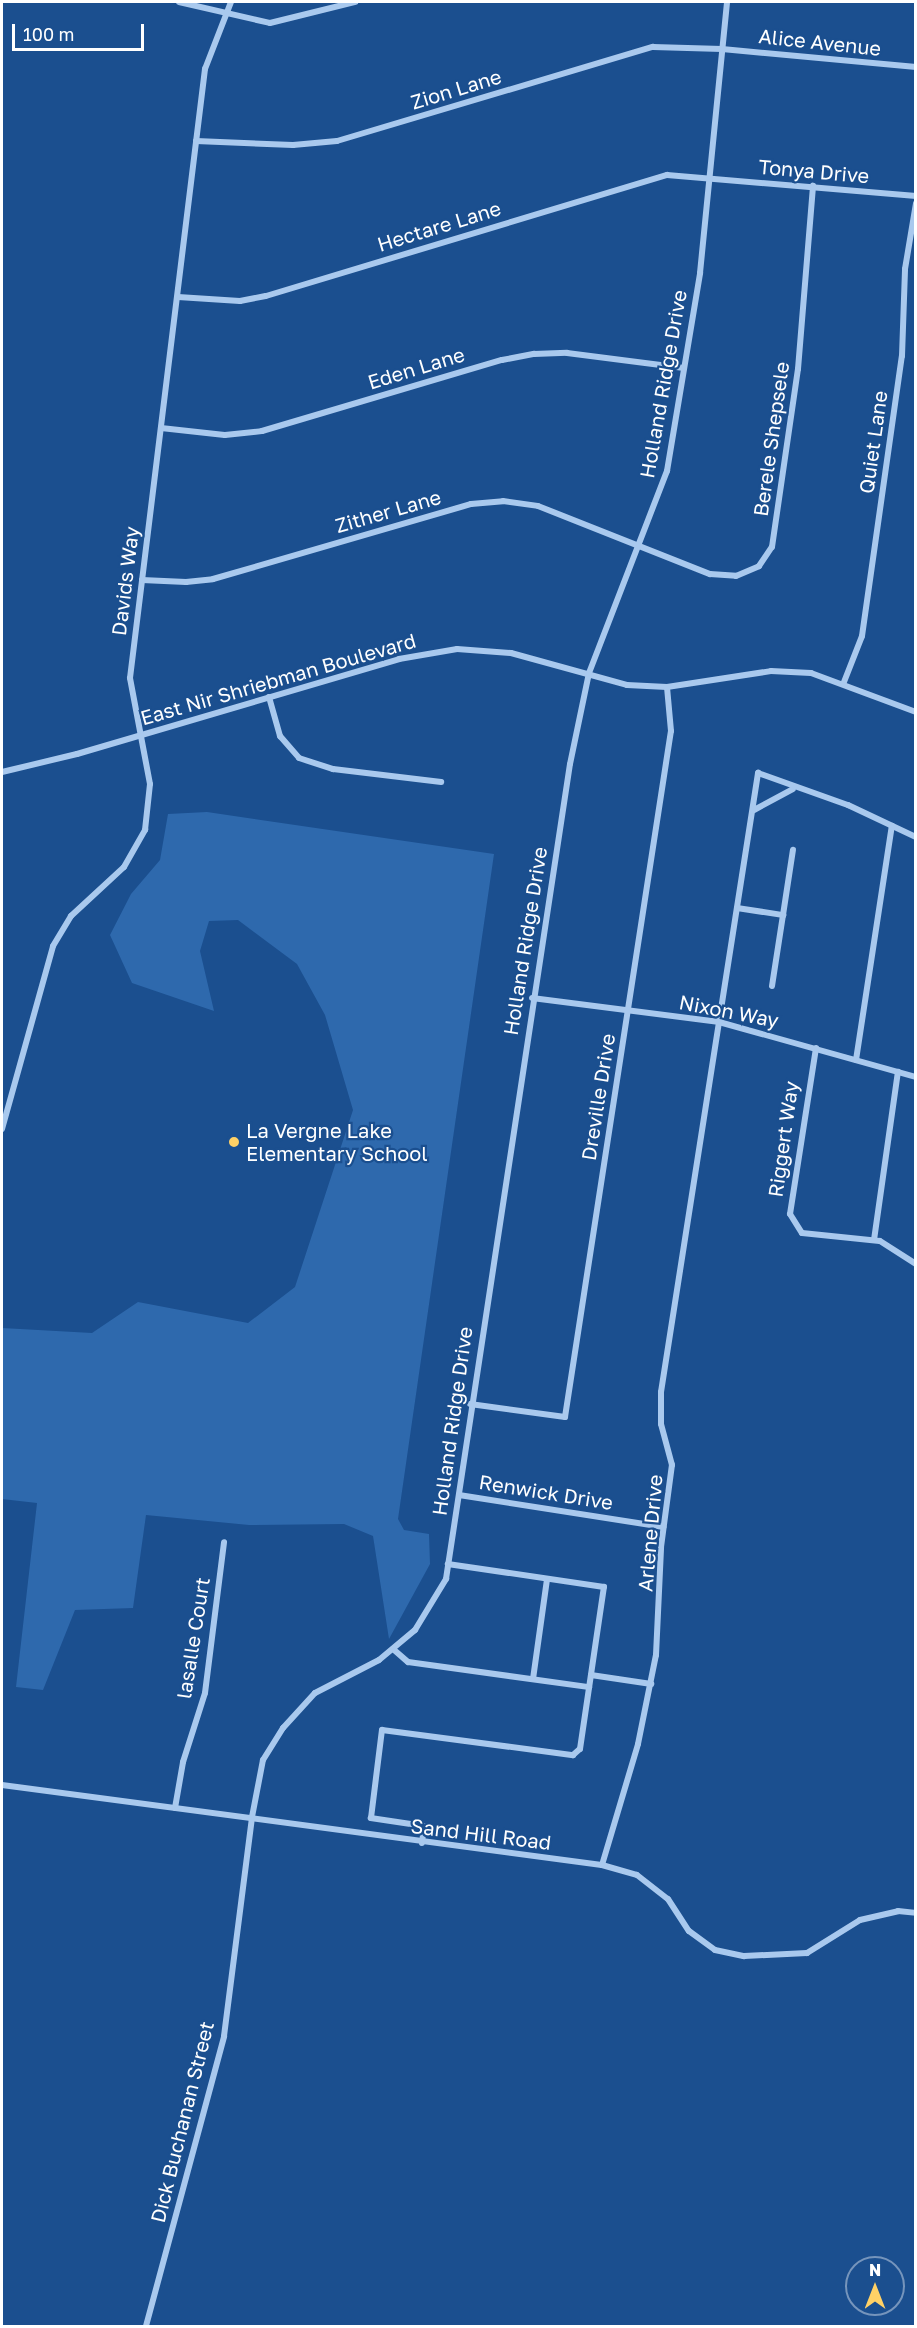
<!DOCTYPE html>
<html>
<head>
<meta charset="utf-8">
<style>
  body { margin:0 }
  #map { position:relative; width:917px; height:2328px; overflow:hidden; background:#1b4f8f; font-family:"Golos Text",sans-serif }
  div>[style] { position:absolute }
  .green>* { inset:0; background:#2e69ad }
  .street>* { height:6px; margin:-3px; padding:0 3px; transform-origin:3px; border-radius:3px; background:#a9c9ee }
  .dots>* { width:16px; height:16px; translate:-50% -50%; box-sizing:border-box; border:3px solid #1b4f8f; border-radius:50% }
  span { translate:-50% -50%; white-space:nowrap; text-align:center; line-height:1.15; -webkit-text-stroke:4.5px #1b4f8f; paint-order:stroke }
  .street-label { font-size:20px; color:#fff }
  .poi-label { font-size:20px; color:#fff }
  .left { translate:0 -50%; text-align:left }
  .frame { position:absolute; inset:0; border:3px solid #fff; pointer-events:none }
  .north { position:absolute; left:845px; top:2256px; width:60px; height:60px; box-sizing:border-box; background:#1b4f8f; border:2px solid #7695bc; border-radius:50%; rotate:0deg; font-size:16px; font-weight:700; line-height:24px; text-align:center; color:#fff }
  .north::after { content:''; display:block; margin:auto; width:21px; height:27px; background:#ffd166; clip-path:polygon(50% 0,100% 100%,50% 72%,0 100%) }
  .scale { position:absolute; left:12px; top:24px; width:132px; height:27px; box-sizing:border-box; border:3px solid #fff; border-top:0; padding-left:8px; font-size:18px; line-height:21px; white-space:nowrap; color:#fff; -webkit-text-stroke:4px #1b4f8f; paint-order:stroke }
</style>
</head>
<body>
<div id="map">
  <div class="green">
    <div style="clip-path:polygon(207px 812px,494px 854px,398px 1519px,404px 1530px,429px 1534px,430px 1564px,389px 1639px,373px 1536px,344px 1524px,249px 1525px,146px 1515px,133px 1608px,75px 1610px,43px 1690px,16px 1687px,37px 1503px,2px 1499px,2px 1328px,92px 1333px,138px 1302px,248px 1323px,295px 1287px,353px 1110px,325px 1015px,297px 964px,238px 920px,209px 921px,200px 951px,214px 1011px,132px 983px,110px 935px,131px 894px,160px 860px,168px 814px)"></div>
  </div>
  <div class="street">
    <div style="left:179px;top:2px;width:93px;rotate:13deg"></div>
    <div style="left:270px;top:23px;width:88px;rotate:-13.9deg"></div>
    <div style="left:196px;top:141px;width:97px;rotate:2.4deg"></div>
    <div style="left:293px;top:145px;width:44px;rotate:-5.2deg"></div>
    <div style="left:337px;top:141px;width:330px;rotate:-16.6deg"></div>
    <div style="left:653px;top:47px;width:69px;rotate:1.7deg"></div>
    <div style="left:722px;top:49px;width:195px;rotate:5.3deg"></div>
    <div style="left:178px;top:297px;width:62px;rotate:3.7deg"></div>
    <div style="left:240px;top:301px;width:26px;rotate:-11deg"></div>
    <div style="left:266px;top:296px;width:419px;rotate:-16.8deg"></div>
    <div style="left:667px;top:175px;width:250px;rotate:4.8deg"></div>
    <div style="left:161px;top:428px;width:64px;rotate:6.2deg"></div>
    <div style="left:225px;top:435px;width:37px;rotate:-6deg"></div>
    <div style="left:262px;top:431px;width:250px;rotate:-16.5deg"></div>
    <div style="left:502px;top:360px;width:33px;rotate:-11deg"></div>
    <div style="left:534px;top:354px;width:33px;rotate:-2deg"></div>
    <div style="left:567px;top:353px;width:118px;rotate:7.3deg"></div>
    <div style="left:142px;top:580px;width:44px;rotate:2.6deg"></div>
    <div style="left:186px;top:582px;width:27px;rotate:-6deg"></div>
    <div style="left:213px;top:579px;width:269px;rotate:-16.2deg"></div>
    <div style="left:471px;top:504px;width:32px;rotate:-5deg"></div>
    <div style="left:503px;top:501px;width:35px;rotate:8deg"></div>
    <div style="left:538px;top:506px;width:185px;rotate:21.6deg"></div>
    <div style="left:710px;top:574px;width:26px;rotate:4deg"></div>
    <div style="left:736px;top:576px;width:25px;rotate:-23deg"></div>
    <div style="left:759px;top:566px;width:23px;rotate:-56deg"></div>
    <div style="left:772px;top:547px;width:180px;rotate:-81.7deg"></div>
    <div style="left:798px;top:369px;width:184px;rotate:-85.3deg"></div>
    <div style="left:844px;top:682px;width:49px;rotate:-68.6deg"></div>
    <div style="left:862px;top:636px;width:283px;rotate:-81.9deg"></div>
    <div style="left:902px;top:356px;width:87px;rotate:-88deg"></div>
    <div style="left:905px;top:269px;width:67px;rotate:-80.5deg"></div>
    <div style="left:269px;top:697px;width:41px;rotate:74.2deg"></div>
    <div style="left:280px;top:736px;width:29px;rotate:49deg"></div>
    <div style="left:299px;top:758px;width:36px;rotate:18deg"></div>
    <div style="left:333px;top:769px;width:109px;rotate:6.9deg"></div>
    <div style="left:2px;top:772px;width:77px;rotate:-13.5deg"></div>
    <div style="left:77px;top:754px;width:336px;rotate:-16.4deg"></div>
    <div style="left:399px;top:659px;width:59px;rotate:-9.8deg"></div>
    <div style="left:457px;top:649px;width:54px;rotate:4.2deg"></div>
    <div style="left:511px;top:653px;width:120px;rotate:15.4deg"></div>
    <div style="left:627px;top:685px;width:40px;rotate:2.9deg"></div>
    <div style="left:667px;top:687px;width:105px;rotate:-8.7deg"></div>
    <div style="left:771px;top:671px;width:40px;rotate:2.9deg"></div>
    <div style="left:811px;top:673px;width:112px;rotate:20.4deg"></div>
    <div style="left:754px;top:810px;width:44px;rotate:-28.3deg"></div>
    <div style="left:737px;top:908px;width:47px;rotate:8.7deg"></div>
    <div style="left:783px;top:915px;width:66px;rotate:-81.3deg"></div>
    <div style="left:772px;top:986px;width:72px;rotate:-81.2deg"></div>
    <div style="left:532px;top:998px;width:189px;rotate:7.3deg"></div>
    <div style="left:719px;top:1022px;width:205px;rotate:15.6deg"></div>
    <div style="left:816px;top:1048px;width:168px;rotate:98.9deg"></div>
    <div style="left:790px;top:1214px;width:22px;rotate:58deg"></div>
    <div style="left:802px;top:1233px;width:78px;rotate:5.9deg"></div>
    <div style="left:880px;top:1241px;width:43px;rotate:32.6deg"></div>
    <div style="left:856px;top:1060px;width:237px;rotate:-81.3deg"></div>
    <div style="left:2px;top:1129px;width:190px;rotate:-74.4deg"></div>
    <div style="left:53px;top:946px;width:35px;rotate:-59deg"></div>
    <div style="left:71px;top:916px;width:72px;rotate:-42.8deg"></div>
    <div style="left:124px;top:867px;width:43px;rotate:-60.4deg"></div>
    <div style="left:145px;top:830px;width:46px;rotate:-83.8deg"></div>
    <div style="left:150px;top:784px;width:108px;rotate:-100.7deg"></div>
    <div style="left:130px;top:678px;width:614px;rotate:-82.98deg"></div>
    <div style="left:205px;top:69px;width:72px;rotate:-68.8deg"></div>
    <div style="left:874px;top:1240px;width:170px;rotate:-81.9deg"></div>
    <div style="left:470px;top:1404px;width:96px;rotate:7.8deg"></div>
    <div style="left:565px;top:1417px;width:694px;rotate:-81.22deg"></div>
    <div style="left:671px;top:731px;width:44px;rotate:-95.2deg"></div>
    <div style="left:459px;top:1495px;width:207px;rotate:8.9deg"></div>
    <div style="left:393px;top:1649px;width:20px;rotate:41deg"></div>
    <div style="left:408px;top:1662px;width:183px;rotate:7.9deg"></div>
    <div style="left:591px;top:1675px;width:61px;rotate:8.5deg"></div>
    <div style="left:533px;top:1679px;width:101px;rotate:-82deg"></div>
    <div style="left:2px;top:1785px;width:605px;rotate:7.59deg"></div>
    <div style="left:602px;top:1865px;width:36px;rotate:16deg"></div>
    <div style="left:637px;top:1875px;width:39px;rotate:38deg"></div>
    <div style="left:668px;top:1899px;width:38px;rotate:57deg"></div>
    <div style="left:689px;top:1931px;width:32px;rotate:36deg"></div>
    <div style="left:715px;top:1950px;width:30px;rotate:12deg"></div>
    <div style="left:744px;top:1956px;width:63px;rotate:-2.7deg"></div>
    <div style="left:807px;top:1953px;width:62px;rotate:-31.9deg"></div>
    <div style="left:860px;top:1920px;width:39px;rotate:-13deg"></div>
    <div style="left:898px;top:1911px;width:18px;rotate:6deg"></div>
    <div style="left:175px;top:1808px;width:47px;rotate:-80.1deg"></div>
    <div style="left:183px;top:1762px;width:72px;rotate:-72.3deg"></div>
    <div style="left:205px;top:1693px;width:152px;rotate:-82.8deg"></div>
    <div style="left:422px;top:1843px;width:17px;rotate:-83deg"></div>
    <div style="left:424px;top:1826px;width:54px;rotate:-171.4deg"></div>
    <div style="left:371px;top:1818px;width:89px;rotate:-82.9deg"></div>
    <div style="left:382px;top:1730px;width:193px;rotate:7.5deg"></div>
    <div style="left:573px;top:1755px;width:9px;rotate:-41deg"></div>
    <div style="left:580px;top:1749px;width:164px;rotate:-81.6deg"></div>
    <div style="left:604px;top:1587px;width:158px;rotate:-171.6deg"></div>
    <div style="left:602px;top:1865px;width:126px;rotate:-73.4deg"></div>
    <div style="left:638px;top:1744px;width:91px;rotate:-78.6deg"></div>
    <div style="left:656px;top:1655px;width:108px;rotate:-87.3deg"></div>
    <div style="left:661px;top:1547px;width:83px;rotate:-82.4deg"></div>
    <div style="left:672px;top:1465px;width:42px;rotate:-105deg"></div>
    <div style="left:661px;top:1424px;width:32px;rotate:-90deg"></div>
    <div style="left:661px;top:1392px;width:627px;rotate:-81.09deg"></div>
    <div style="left:758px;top:773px;width:96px;rotate:19.6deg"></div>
    <div style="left:848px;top:805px;width:75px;rotate:25.2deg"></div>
    <div style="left:146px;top:2326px;width:300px;rotate:-74.9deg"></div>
    <div style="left:224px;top:2036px;width:221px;rotate:-82.7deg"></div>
    <div style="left:252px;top:1817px;width:58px;rotate:-79.1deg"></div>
    <div style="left:263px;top:1760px;width:38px;rotate:-58deg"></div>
    <div style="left:283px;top:1728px;width:47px;rotate:-47.6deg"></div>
    <div style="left:315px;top:1693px;width:72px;rotate:-27.3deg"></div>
    <div style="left:379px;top:1660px;width:47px;rotate:-39.8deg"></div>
    <div style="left:415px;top:1630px;width:60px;rotate:-58.7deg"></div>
    <div style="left:446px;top:1579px;width:824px;rotate:-81.35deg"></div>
    <div style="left:570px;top:764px;width:93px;rotate:-78.2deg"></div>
    <div style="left:589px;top:673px;width:217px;rotate:-68.9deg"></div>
    <div style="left:667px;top:471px;width:201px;rotate:-80.5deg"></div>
    <div style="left:700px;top:273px;width:272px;rotate:-84.3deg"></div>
  </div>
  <div class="dots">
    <div style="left:234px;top:1142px;background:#ffd166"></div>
  </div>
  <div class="street-label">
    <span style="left:820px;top:42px;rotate:6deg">Alice Avenue</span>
    <span style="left:456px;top:89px;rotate:-17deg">Zion Lane</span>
    <span style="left:814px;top:171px;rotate:5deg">Tonya Drive</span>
    <span style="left:439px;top:226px;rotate:-17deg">Hectare Lane</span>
    <span style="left:416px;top:368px;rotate:-17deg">Eden Lane</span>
    <span style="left:663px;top:384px;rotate:-80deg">Holland Ridge Drive</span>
    <span style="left:771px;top:439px;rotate:-82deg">Berele Shepsele</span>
    <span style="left:873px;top:442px;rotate:-82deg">Quiet Lane</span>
    <span style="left:388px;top:511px;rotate:-16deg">Zither Lane</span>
    <span style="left:125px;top:581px;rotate:-83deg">Davids Way</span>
    <span style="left:278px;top:679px;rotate:-16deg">East Nir Shriebman Boulevard</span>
    <span style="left:525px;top:941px;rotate:-81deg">Holland Ridge Drive</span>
    <span style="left:729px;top:1011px;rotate:11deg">Nixon Way</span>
    <span style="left:598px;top:1097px;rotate:-81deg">Dreville Drive</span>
    <span style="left:783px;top:1139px;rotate:-82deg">Riggert Way</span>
    <span style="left:452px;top:1421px;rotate:-82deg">Holland Ridge Drive</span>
    <span style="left:546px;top:1492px;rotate:9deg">Renwick Drive</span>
    <span style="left:650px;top:1533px;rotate:-85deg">Arlene Drive</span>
    <span style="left:193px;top:1638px;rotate:-81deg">lasalle Court</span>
    <span style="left:481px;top:1834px;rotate:7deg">Sand Hill Road</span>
    <span style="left:182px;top:2122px;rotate:-76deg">Dick Buchanan Street</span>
  </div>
  <div class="poi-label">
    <span class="left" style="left:246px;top:1142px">La Vergne Lake<br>Elementary School</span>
  </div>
  <div class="frame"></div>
  <div class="north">N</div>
  <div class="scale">100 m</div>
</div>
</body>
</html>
